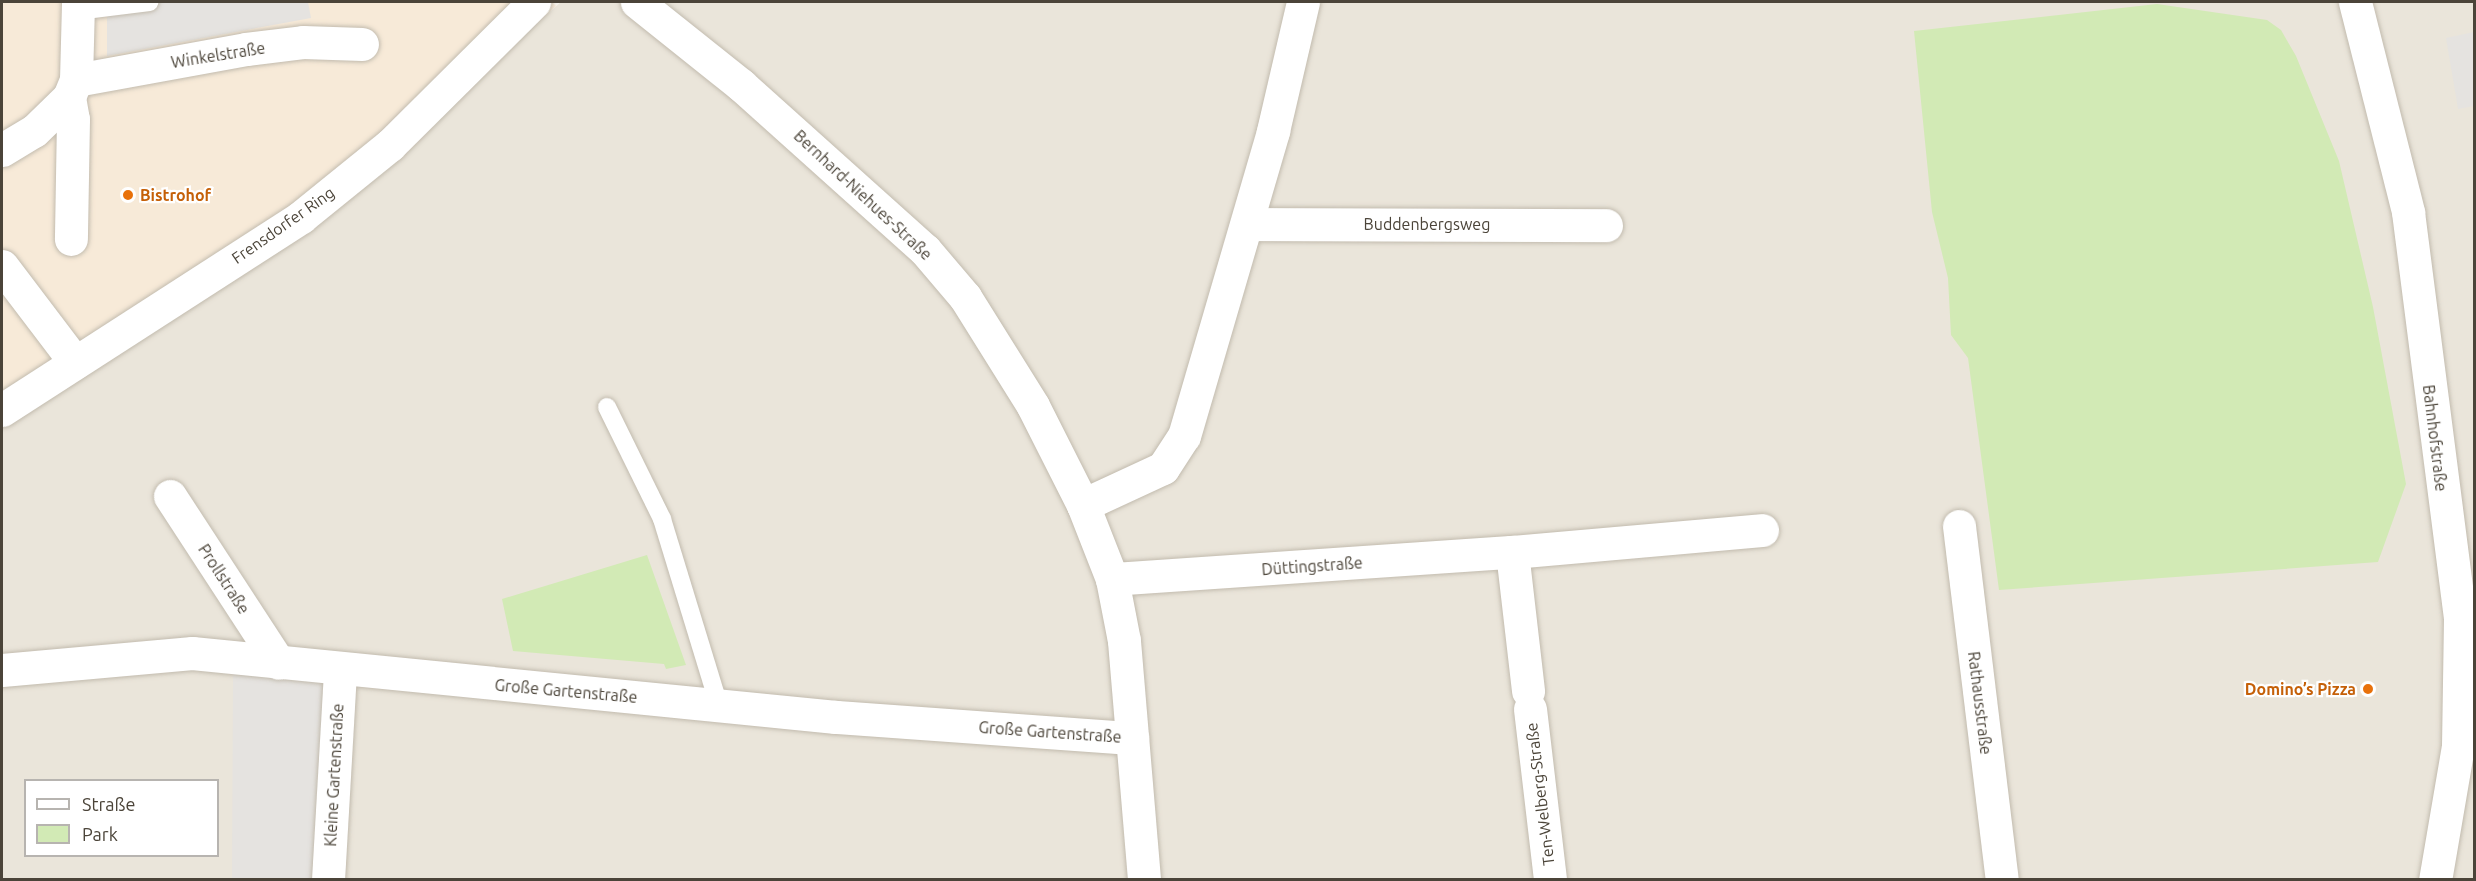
<!DOCTYPE html>
<html>
<head>
<meta charset="utf-8">
<style>
  body { margin:0 }
  #map { position:relative; width:2476px; height:881px; overflow:hidden; background:#f6f3ec; font-family:Ubuntu,sans-serif }
  div>[style] { position:absolute }
  .residential>* { inset:0; background:#eae5da }
  .commercial>* { inset:0; background:#f7ead8 }
  .green>* { inset:0; background:#d2eab5 }
  .parking>* { inset:0; background:#e5e3e0 }
  .roads { filter:drop-shadow(0 0 2px #c2bbae) drop-shadow(0 0 2px #c2bbae) }
  .service>* { height:18px; margin:-9px; padding:0 9px; transform-origin:9px; border-radius:9px; background:#fff }
  .minor>* { height:33px; margin:-16.5px; padding:0 16.5px; transform-origin:16.5px; border-radius:16.5px; background:#fff }
  .tertiary>* { height:33px; margin:-16.5px; padding:0 16.5px; transform-origin:16.5px; border-radius:16.5px; background:#fff }
  .dots>* { width:16px; height:16px; translate:-50% -50%; box-sizing:border-box; border:3px solid #fff; border-radius:50% }
  span { translate:-50% -50%; white-space:nowrap; text-align:center; line-height:1.15; -webkit-text-stroke:4.5px #fff; paint-order:stroke }
  .street-label { font-size:16px; color:#4b4439 }
  .food-label { font-size:16px; color:#c56008; font-weight:700 }
  .left { translate:0 -50%; text-align:left }
  .right { translate:-100% -50%; text-align:right }
  .frame { position:absolute; inset:0; border:3px solid #4b4439; pointer-events:none }
  .legend { position:absolute; left:24px; top:779px; width:195px; height:78px; box-sizing:border-box; background:#fff; border:2px solid #b7b4b0; margin:0; padding:8px 10px; list-style:none; font-size:18px; color:#4b4439 }
  .legend li { display:flex; align-items:center; gap:12px; height:30px }
  .legend b { width:30px; border:2px solid #b7b4b0 }
</style>
</head>
<body>
<div id="map">
  <div class="residential">
    <div style="clip-path:polygon(evenodd,561px 2px,2474px 2px,2474px 879px,2px 880px,2px 428px,113px 359px,395px 149px,561px 2px,26px 780px,218px 780px,218px 856px,26px 856px,26px 780px)"></div>
  </div>
  <div class="commercial">
    <div style="clip-path:polygon(2px 2px,552px 2px,556px 6px,395px 149px,113px 359px,2px 428px)"></div>
  </div>
  <div class="green">
    <div style="clip-path:polygon(2157px 4px,2267px 20px,2281px 30px,2296px 56px,2339px 161px,2373px 307px,2406px 484px,2378px 562px,1999px 590px,1968px 358px,1951px 335px,1948px 278px,1932px 212px,1914px 31px)"></div>
    <div style="clip-path:polygon(647px 555px,686px 665px,666px 669px,664px 664px,513px 651px,502px 599px)"></div>
  </div>
  <div class="parking">
    <div style="clip-path:polygon(107px 2px,308px 2px,311px 18px,107px 56px)"></div>
    <div style="clip-path:polygon(2474px 32px,2474px 106px,2458px 109px,2446px 38px)"></div>
    <div style="clip-path:polygon(233px 668px,334px 680px,322px 879px,232px 880px)"></div>
  </div>
  <div class="roads">
    <div class="service">
      <div style="left:77px;top:11px;width:73px;rotate:-7.1deg"></div>
      <div style="left:607px;top:407px;width:125px;rotate:63.8deg"></div>
      <div style="left:662px;top:519px;width:195px;rotate:73deg"></div>
    </div>
    <div class="minor">
      <div style="left:637px;top:2px;width:133px;rotate:38.6deg"></div>
      <div style="left:741px;top:85px;width:247px;rotate:41.9deg"></div>
      <div style="left:925px;top:250px;width:62px;rotate:49.6deg"></div>
      <div style="left:965px;top:297px;width:128px;rotate:58deg"></div>
      <div style="left:1033px;top:406px;width:111px;rotate:63.2deg"></div>
      <div style="left:1083px;top:505px;width:79px;rotate:68.6deg"></div>
      <div style="left:1112px;top:579px;width:63px;rotate:79deg"></div>
      <div style="left:1124px;top:641px;width:240px;rotate:85.2deg"></div>
      <div style="left:76px;top:80px;width:173px;rotate:-10.3deg"></div>
      <div style="left:246px;top:49px;width:57px;rotate:-7deg"></div>
      <div style="left:303px;top:42px;width:59px;rotate:1.9deg"></div>
      <div style="left:69px;top:97px;width:22px;rotate:80deg"></div>
      <div style="left:73px;top:119px;width:120px;rotate:91deg"></div>
      <div style="left:2px;top:150px;width:37px;rotate:-31deg"></div>
      <div style="left:34px;top:131px;width:49px;rotate:-44.2deg"></div>
      <div style="left:69px;top:97px;width:18px;rotate:-68deg"></div>
      <div style="left:76px;top:80px;width:78px;rotate:-88.5deg"></div>
      <div style="left:1247px;top:224px;width:359px;rotate:0.2deg"></div>
      <div style="left:2px;top:266px;width:121px;rotate:52.8deg"></div>
      <div style="left:170px;top:496px;width:199px;rotate:56.9deg"></div>
      <div style="left:1083px;top:505px;width:88px;rotate:-24.8deg"></div>
      <div style="left:1163px;top:468px;width:38px;rotate:-57deg"></div>
      <div style="left:1184px;top:436px;width:318px;rotate:-73.7deg"></div>
      <div style="left:1273px;top:131px;width:132px;rotate:-76.9deg"></div>
      <div style="left:1959px;top:526px;width:357px;rotate:83.1deg"></div>
      <div style="left:1512px;top:552px;width:140px;rotate:83.4deg"></div>
      <div style="left:1112px;top:579px;width:401px;rotate:-3.9deg"></div>
      <div style="left:1512px;top:552px;width:251px;rotate:-5deg"></div>
      <div style="left:2px;top:670px;width:191px;rotate:-5.1deg"></div>
      <div style="left:192px;top:653px;width:647px;rotate:5.68deg"></div>
      <div style="left:836px;top:717px;width:297px;rotate:4.1deg"></div>
      <div style="left:1530px;top:709px;width:172px;rotate:83.3deg"></div>
      <div style="left:328px;top:880px;width:210px;rotate:-86.7deg"></div>
    </div>
    <div class="tertiary">
      <div style="left:2355px;top:2px;width:217px;rotate:75.8deg"></div>
      <div style="left:2408px;top:212px;width:410px;rotate:82.7deg"></div>
      <div style="left:2460px;top:619px;width:127px;rotate:90.9deg"></div>
      <div style="left:2458px;top:746px;width:136px;rotate:99.7deg"></div>
      <div style="left:2px;top:410px;width:356px;rotate:-32.8deg"></div>
      <div style="left:301px;top:217px;width:114px;rotate:-39deg"></div>
      <div style="left:390px;top:145px;width:203px;rotate:-44.8deg"></div>
    </div>
  </div>
  <div class="dots">
    <div style="left:128px;top:195px;background:#e8710a"></div>
    <div style="left:2368px;top:689px;background:#e8710a"></div>
  </div>
  <div class="street-label">
    <span style="left:218px;top:55px;rotate:-9deg">Winkelstraße</span>
    <span style="left:863px;top:195px;rotate:43deg">Bernhard-Niehues-Straße</span>
    <span style="left:1427px;top:224px">Buddenbergsweg</span>
    <span style="left:283px;top:225px;rotate:-35deg">Frensdorfer Ring</span>
    <span style="left:2435px;top:438px;rotate:83deg">Bahnhofstraße</span>
    <span style="left:1312px;top:566px;rotate:-4deg">Düttingstraße</span>
    <span style="left:224px;top:579px;rotate:57deg">Prollstraße</span>
    <span style="left:566px;top:691px;rotate:5deg">Große Gartenstraße</span>
    <span style="left:1980px;top:703px;rotate:83deg">Rathausstraße</span>
    <span style="left:1050px;top:732px;rotate:4deg">Große Gartenstraße</span>
    <span style="left:334px;top:775px;rotate:-87deg">Kleine Gartenstraße</span>
    <span style="left:1540px;top:794px;rotate:-97deg">Ten-Welberg-Straße</span>
  </div>
  <div class="food-label">
    <span class="left" style="left:140px;top:195px">Bistrohof</span>
    <span class="right" style="left:2356px;top:689px">Domino’s Pizza</span>
  </div>
  <div class="frame"></div>
  <ul class="legend">
  <li><b style="height:8px;background:#fff"></b>Straße</li>
  <li><b style="height:16px;background:#d2eab5"></b>Park</li>
  </ul>
</div>
</body>
</html>
